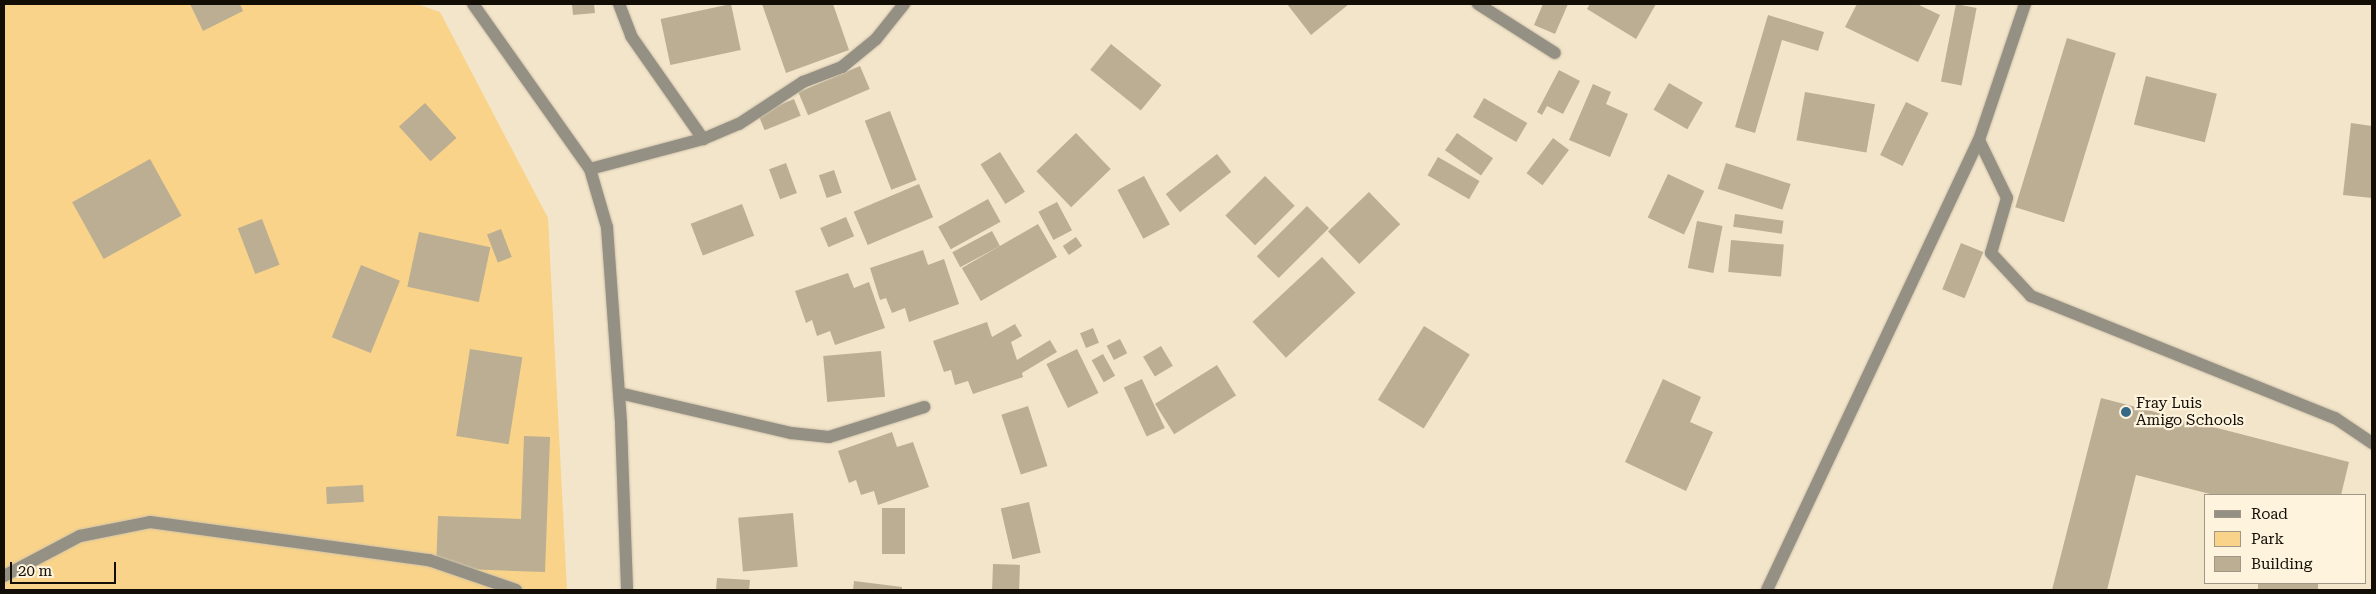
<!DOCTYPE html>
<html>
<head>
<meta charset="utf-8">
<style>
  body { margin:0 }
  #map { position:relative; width:2376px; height:594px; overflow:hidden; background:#f3e5ca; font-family:"Roboto Serif",serif }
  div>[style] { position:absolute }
  .green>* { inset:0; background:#f8d389 }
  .building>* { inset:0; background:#bbae93; transform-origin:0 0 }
  .roads { filter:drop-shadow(0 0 1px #cfc2aa) drop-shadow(0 0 1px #cfc2aa) }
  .minor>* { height:12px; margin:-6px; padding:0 6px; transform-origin:6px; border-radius:6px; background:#959084 }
  .dots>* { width:14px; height:14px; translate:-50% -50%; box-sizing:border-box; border:2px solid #fef3dd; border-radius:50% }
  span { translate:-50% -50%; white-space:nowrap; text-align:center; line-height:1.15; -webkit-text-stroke:4.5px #fef3dd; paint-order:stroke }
  .poi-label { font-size:15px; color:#120d05 }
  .left { translate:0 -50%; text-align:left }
  .frame { position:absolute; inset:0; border:5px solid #120d05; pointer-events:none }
  .legend { position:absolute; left:2204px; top:494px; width:162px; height:90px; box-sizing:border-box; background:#fef3dd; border:1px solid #a09787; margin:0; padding:6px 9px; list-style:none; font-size:15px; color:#120d05 }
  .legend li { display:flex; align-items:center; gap:10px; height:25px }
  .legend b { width:25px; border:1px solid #a09787 }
  .scale { position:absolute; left:10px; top:562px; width:106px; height:22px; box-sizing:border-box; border:2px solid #120d05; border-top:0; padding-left:6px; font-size:15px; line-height:18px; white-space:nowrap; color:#120d05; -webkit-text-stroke:4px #fef3dd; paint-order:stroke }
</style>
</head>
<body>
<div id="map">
  <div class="green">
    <div style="clip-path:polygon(4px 4px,417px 4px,440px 12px,548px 218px,567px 590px,4px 590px)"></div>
  </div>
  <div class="building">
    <div style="clip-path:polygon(190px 4px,240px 4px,243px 11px,203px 31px)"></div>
    <div style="clip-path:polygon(572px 4px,594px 4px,595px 13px,573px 15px)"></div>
    <div style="left:731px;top:4px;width:47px;height:72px;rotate:78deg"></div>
    <div style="clip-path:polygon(762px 4px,833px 4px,849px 50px,786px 73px)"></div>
    <div style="clip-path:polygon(1287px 4px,1349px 4px,1311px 35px)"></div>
    <div style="clip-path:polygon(1543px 4px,1568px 4px,1555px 34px,1534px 25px)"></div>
    <div style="clip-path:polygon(1590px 4px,1656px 4px,1636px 39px,1587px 9px)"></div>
    <div style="clip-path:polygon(1857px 4px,1917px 4px,1940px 15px,1918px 62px,1845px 27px)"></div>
    <div style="left:1956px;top:4px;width:21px;height:79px;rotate:11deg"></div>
    <div style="clip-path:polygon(1768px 15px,1824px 32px,1818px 51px,1782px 40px,1755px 133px,1735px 127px)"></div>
    <div style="left:2067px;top:38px;width:51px;height:177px;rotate:17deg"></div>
    <div style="left:1111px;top:44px;width:65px;height:33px;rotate:39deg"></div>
    <div style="left:860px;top:66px;width:25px;height:67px;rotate:67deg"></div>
    <div style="clip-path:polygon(1559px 70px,1580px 81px,1563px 114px,1547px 106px,1542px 115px,1537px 112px)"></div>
    <div style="left:2146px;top:76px;width:73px;height:50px;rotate:14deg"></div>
    <div style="left:1669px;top:83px;width:39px;height:31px;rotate:30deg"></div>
    <div style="clip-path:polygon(1593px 84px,1611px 92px,1606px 104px,1628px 114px,1610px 157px,1569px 140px)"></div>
    <div style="left:1805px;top:92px;width:71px;height:49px;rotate:10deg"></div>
    <div style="left:1484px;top:98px;width:50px;height:22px;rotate:30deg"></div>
    <div style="left:794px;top:99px;width:18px;height:39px;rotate:68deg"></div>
    <div style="left:1906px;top:102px;width:25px;height:59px;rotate:26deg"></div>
    <div style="left:425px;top:103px;width:47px;height:35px;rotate:48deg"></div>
    <div style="left:890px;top:111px;width:74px;height:27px;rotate:69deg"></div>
    <div style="clip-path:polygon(2351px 123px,2372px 126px,2372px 198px,2343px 195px)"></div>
    <div style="left:1076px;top:133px;width:50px;height:55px;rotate:46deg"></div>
    <div style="left:1457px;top:133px;width:44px;height:21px;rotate:35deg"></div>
    <div style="left:1553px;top:138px;width:20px;height:44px;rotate:37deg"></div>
    <div style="left:1000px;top:152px;width:47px;height:23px;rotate:58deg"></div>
    <div style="left:1217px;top:154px;width:23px;height:65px;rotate:52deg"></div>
    <div style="left:1438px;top:157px;width:48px;height:21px;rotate:30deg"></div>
    <div style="left:150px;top:159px;width:65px;height:89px;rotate:61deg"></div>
    <div style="left:786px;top:163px;width:32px;height:18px;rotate:70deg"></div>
    <div style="left:1726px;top:163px;width:68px;height:27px;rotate:18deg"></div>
    <div style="left:834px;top:170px;width:24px;height:16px;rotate:71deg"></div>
    <div style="left:1668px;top:174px;width:40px;height:48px;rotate:25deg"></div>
    <div style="left:1144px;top:176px;width:55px;height:30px;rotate:62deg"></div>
    <div style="left:1265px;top:176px;width:42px;height:56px;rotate:45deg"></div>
    <div style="left:919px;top:184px;width:36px;height:71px;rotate:67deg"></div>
    <div style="left:1369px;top:192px;width:45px;height:57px;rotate:46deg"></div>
    <div style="left:988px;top:199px;width:26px;height:57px;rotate:61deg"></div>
    <div style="left:1057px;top:202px;width:32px;height:21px;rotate:62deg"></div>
    <div style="left:742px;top:204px;width:34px;height:55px;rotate:69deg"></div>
    <div style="left:1307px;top:206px;width:31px;height:71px;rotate:45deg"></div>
    <div style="left:1735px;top:214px;width:49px;height:13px;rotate:8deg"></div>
    <div style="left:846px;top:217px;width:21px;height:28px;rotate:67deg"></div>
    <div style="left:262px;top:219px;width:49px;height:26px;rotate:69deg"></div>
    <div style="left:1697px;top:221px;width:26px;height:48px;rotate:11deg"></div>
    <div style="left:1038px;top:224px;width:38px;height:88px;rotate:60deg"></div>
    <div style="left:501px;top:229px;width:30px;height:15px;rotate:69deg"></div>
    <div style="left:992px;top:231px;width:17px;height:45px;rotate:62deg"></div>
    <div style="left:419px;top:232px;width:73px;height:56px;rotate:12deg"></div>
    <div style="left:1076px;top:237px;width:11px;height:16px;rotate:56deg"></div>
    <div style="left:1731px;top:240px;width:53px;height:32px;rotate:5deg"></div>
    <div style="left:1961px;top:243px;width:24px;height:50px;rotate:22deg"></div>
    <div style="clip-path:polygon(923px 250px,928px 265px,944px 259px,959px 304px,909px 322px,905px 308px,892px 313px,886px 298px,880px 300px,870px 268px)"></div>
    <div style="left:1322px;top:257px;width:49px;height:95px;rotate:47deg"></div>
    <div style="left:361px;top:265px;width:42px;height:78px;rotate:22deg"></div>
    <div style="clip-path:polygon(848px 273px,854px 288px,869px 282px,885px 328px,835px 345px,830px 331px,817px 336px,812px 320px,806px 323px,795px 291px)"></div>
    <div style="clip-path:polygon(987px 322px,992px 337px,1015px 324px,1022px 336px,1011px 342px,1017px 360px,1050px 340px,1057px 352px,1022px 373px,1023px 377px,973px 394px,968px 381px,955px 385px,951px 370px,944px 372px,933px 341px)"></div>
    <div style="left:1424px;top:326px;width:54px;height:87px;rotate:32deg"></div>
    <div style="left:1093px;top:328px;width:16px;height:14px;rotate:68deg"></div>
    <div style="left:1120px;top:339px;width:16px;height:15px;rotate:63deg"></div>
    <div style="left:1161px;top:346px;width:23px;height:21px;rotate:59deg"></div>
    <div style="left:470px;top:349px;width:53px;height:88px;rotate:9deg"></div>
    <div style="left:1077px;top:349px;width:49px;height:34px;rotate:64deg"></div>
    <div style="left:881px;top:351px;width:46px;height:58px;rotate:85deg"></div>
    <div style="left:1103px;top:354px;width:25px;height:13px;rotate:61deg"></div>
    <div style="left:1217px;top:365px;width:36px;height:73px;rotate:58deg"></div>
    <div style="left:1142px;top:379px;width:54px;height:20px;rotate:65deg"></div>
    <div style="clip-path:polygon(1663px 379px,1701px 397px,1690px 422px,1713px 432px,1686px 491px,1625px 462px)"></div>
    <div style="clip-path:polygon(2101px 398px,2349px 462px,2341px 495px,2214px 495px,2136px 475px,2107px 590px,2052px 590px)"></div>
    <div style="left:1028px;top:406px;width:63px;height:28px;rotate:72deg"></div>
    <div style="clip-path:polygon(892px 432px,897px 447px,913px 442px,929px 487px,878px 505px,874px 491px,861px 495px,856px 480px,849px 483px,838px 451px)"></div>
    <div style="clip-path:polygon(524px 436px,550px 437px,545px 572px,436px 568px,438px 516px,521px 519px)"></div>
    <div style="left:363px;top:485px;width:17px;height:37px;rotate:87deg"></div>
    <div style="left:1029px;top:502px;width:52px;height:29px;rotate:77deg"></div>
    <div style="left:882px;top:508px;width:23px;height:46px"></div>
    <div style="left:793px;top:513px;width:54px;height:55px;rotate:85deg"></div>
    <div style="left:993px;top:564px;width:27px;height:26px;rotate:2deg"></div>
    <div style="clip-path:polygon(717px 578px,750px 580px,749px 590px,716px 590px)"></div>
    <div style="clip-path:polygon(854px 581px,902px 587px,902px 590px,853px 590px)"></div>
    <div style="left:2258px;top:583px;width:60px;height:7px"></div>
  </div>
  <div class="roads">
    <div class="minor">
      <div style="left:473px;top:4px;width:202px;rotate:54.7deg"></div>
      <div style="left:590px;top:169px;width:60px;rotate:73.7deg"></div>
      <div style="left:607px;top:227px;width:197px;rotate:85.9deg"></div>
      <div style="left:621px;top:424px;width:166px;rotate:87.9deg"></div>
      <div style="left:619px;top:4px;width:34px;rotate:69deg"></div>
      <div style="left:631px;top:36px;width:126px;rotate:55deg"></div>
      <div style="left:1478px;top:4px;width:91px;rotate:32.5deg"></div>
      <div style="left:1979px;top:140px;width:64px;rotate:64.2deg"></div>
      <div style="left:2007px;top:198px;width:57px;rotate:106.2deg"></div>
      <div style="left:1991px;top:253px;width:59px;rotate:47.1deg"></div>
      <div style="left:2031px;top:296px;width:328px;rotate:21.9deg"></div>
      <div style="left:2335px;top:418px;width:45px;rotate:34deg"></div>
      <div style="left:590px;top:169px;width:117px;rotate:-14.9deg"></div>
      <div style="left:703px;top:139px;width:39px;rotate:-23deg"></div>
      <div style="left:739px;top:124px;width:77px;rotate:-33.3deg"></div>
      <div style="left:803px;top:82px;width:42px;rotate:-21deg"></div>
      <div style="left:842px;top:67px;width:44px;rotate:-39.5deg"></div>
      <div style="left:876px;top:39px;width:45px;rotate:-51.3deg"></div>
      <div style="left:619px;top:393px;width:177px;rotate:13.1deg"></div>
      <div style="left:791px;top:433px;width:38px;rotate:6deg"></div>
      <div style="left:829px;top:437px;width:100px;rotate:-17.5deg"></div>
      <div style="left:4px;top:576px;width:86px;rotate:-27.8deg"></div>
      <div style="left:80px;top:536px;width:71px;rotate:-11.3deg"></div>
      <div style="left:150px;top:522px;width:282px;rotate:7.8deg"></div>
      <div style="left:429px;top:560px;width:92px;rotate:19deg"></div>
      <div style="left:1767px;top:590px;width:497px;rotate:-64.8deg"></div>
      <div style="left:1979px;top:140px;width:144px;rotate:-71.3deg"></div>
    </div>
  </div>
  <div class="dots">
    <div style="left:2126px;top:412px;background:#356a86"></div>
  </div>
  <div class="poi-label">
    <span class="left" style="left:2136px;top:412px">Fray Luis<br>Amigo Schools</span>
  </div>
  <div class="frame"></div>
  <ul class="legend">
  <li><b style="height:6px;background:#959084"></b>Road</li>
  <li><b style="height:14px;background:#f8d389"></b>Park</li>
  <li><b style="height:14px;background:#bbae93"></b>Building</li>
  </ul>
  <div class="scale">20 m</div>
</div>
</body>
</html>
